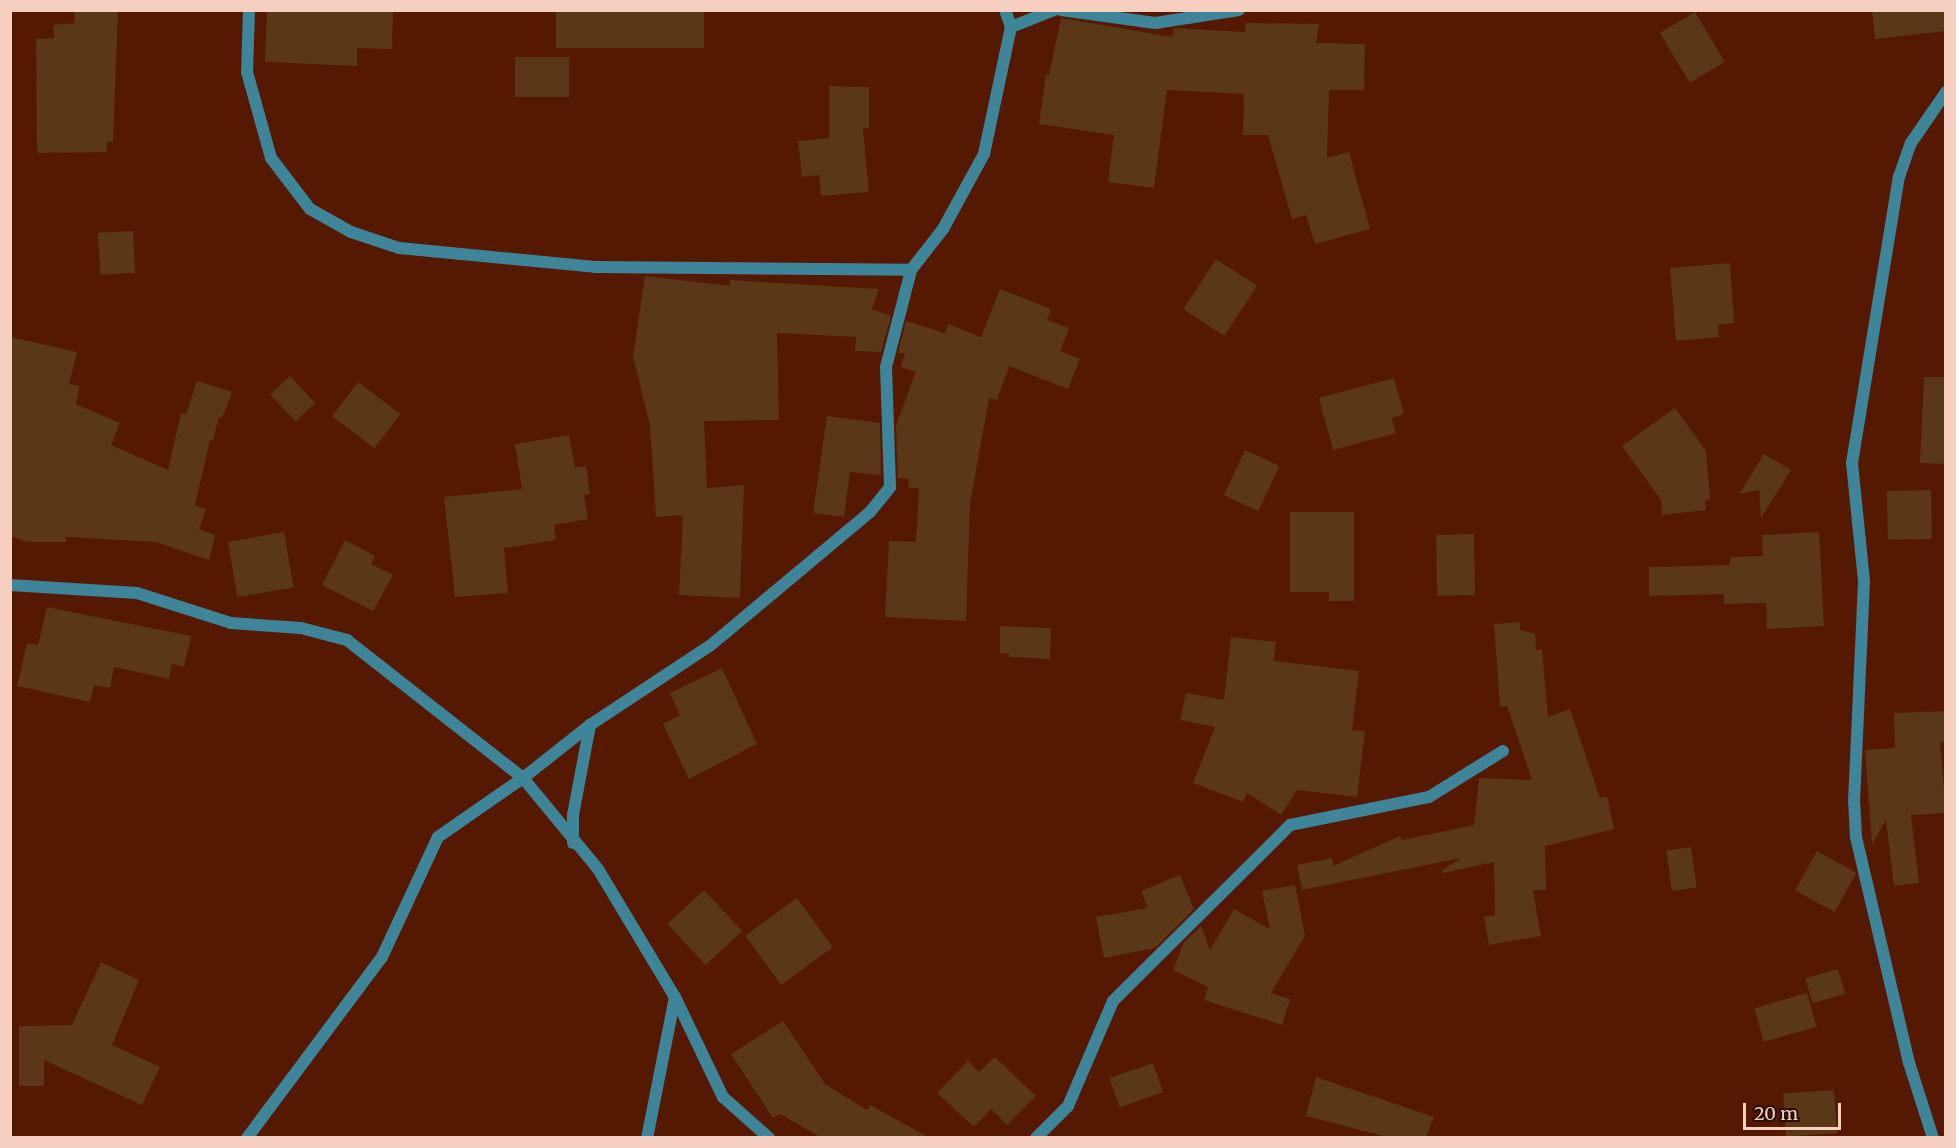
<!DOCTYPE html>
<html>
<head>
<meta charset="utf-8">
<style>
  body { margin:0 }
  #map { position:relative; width:1956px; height:1148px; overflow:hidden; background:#551800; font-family:Merriweather,serif }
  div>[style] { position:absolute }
  .building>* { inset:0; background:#593717; transform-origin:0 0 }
  .street>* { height:12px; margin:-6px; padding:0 6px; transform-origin:6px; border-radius:6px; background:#3f859a }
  span { translate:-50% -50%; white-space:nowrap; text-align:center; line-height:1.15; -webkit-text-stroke:4.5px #290e05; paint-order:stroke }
  .frame { position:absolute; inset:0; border:12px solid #f6cfc1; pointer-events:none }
  .scale { position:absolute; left:1743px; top:1103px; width:98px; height:27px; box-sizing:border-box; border:3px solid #f6cfc1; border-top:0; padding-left:8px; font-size:18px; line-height:21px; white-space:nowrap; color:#f6cfc1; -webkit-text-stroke:4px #290e05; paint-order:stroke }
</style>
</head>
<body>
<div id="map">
  <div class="building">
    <div style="clip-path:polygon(74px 10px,118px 10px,113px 142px,107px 142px,107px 152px,37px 153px,36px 39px,54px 38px,53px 25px,75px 23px)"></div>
    <div style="clip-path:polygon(267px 10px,393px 10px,392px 49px,357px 48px,357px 66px,265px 62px)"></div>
    <div style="left:556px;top:10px;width:148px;height:38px"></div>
    <div style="clip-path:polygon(1872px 10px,1946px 10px,1946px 31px,1875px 39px)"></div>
    <div style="left:1695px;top:12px;width:58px;height:41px;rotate:59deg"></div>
    <div style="clip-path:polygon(1061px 18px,1172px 37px,1174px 28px,1245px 32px,1245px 23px,1319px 24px,1316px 43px,1365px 44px,1364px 90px,1329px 90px,1327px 158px,1349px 152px,1370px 229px,1315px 244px,1306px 215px,1292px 219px,1268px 135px,1243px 135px,1244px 94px,1167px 90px,1154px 188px,1108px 182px,1114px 135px,1039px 124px,1046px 74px,1049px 75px)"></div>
    <div style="left:515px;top:57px;width:54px;height:40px"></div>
    <div style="clip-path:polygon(829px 86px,869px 87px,869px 128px,863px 128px,869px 192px,821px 196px,819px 175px,802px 177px,798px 141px,829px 138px)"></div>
    <div style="left:133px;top:231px;width:42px;height:35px;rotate:87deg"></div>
    <div style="left:1216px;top:259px;width:49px;height:60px;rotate:33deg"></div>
    <div style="clip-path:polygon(1730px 263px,1734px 323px,1718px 325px,1719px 337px,1676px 341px,1670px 268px)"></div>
    <div style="clip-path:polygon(645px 276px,730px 286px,730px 280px,879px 289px,872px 309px,891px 316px,881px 352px,855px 351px,856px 337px,777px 333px,779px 420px,704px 421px,707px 488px,744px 485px,740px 598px,679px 595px,683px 515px,656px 517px,650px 425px,633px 356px)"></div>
    <div style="clip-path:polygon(1000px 289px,1051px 309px,1047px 320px,1069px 328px,1060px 351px,1080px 359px,1068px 389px,1009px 366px,997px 400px,989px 398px,970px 504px,966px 621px,885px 617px,889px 541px,916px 542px,919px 489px,908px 487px,909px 479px,898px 478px,896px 425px,916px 372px,901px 367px,905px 353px,898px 353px,906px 321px,945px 333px,948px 324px,981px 337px)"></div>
    <div style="clip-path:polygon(10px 337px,77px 352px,69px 384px,79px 386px,76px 404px,120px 423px,111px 445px,168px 470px,181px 413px,186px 414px,197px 381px,232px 392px,222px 418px,219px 417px,213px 440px,210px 440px,195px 505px,206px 509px,199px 529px,215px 535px,209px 560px,156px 542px,66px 537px,66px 542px,28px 542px,10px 536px)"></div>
    <div style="left:290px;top:376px;width:37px;height:27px;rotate:47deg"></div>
    <div style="clip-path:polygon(1924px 377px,1946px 377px,1946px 464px,1920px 463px)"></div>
    <div style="clip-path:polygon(1394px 378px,1404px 414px,1392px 418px,1396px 433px,1333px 450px,1319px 398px)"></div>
    <div style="left:358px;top:382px;width:53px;height:43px;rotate:37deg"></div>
    <div style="clip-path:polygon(1675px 408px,1706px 451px,1710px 499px,1705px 500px,1706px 510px,1662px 515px,1661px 500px,1622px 446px)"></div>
    <div style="clip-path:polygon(827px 416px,880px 423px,881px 475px,850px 472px,844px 517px,813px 513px)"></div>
    <div style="clip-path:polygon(569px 435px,575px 468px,586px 466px,590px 494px,584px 495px,588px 519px,554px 525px,556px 540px,504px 548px,508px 593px,455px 597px,444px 497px,522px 489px,515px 444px)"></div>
    <div style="left:1245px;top:450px;width:38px;height:50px;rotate:25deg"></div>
    <div style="clip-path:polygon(1764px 454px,1791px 470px,1761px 518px,1759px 490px,1739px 494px)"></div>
    <div style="left:1931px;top:490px;width:49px;height:44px;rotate:89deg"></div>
    <div style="clip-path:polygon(1290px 512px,1354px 512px,1354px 601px,1329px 601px,1329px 592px,1290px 592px)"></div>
    <div style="left:284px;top:532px;width:56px;height:57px;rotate:80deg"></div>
    <div style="clip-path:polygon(1819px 532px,1824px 626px,1767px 629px,1766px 603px,1724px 604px,1724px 594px,1649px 596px,1649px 567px,1730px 565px,1730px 557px,1763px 556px,1762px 535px)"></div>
    <div style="left:1474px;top:534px;width:61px;height:38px;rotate:89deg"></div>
    <div style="clip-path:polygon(345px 540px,375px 556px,371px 564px,393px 575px,373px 611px,322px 585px)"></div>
    <div style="clip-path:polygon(47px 607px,191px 636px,184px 667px,172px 664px,169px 679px,114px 667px,110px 688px,94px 685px,90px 702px,17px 686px,27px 643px,38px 645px)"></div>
    <div style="clip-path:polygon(1520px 622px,1520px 630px,1535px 634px,1536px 650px,1542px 650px,1548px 717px,1570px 709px,1600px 798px,1607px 796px,1614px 829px,1545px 846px,1546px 890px,1533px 890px,1541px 936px,1489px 945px,1484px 917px,1495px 915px,1494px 862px,1443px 873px,1442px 870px,1461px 858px,1302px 890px,1297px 865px,1332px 858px,1333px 866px,1400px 836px,1402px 840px,1474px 825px,1479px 778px,1532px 780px,1507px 706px,1500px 707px,1494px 624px)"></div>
    <div style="clip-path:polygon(1000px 626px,1051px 628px,1050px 659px,1009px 657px,1009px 654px,1000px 653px)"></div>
    <div style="clip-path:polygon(1231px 637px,1276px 642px,1274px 661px,1359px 671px,1352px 730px,1365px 731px,1357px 797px,1297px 790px,1281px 815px,1247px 793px,1243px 802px,1193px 783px,1215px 727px,1180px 720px,1186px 693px,1224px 700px)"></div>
    <div style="clip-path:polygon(722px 668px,757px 744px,689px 779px,663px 724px,680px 715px,670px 693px)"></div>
    <div style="clip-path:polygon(1946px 711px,1946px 742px,1940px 742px,1946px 813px,1911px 815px,1919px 883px,1894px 886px,1886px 820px,1872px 844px,1865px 750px,1895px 748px,1894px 713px)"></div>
    <div style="left:1691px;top:847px;width:41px;height:25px;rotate:82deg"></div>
    <div style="left:1817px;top:851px;width:45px;height:45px;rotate:29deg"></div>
    <div style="clip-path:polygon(1180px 875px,1194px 909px,1155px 948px,1104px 958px,1096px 917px,1148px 908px,1141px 891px)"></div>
    <div style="clip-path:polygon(1295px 885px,1305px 936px,1271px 993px,1290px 999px,1282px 1025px,1204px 1000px,1208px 987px,1173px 970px,1184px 942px,1201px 926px,1210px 950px,1234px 909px,1270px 929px,1262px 891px)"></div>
    <div style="left:704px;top:890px;width:56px;height:50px;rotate:47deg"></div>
    <div style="left:797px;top:898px;width:61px;height:64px;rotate:54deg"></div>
    <div style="clip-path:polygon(101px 962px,139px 980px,112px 1045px,160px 1067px,142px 1105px,44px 1060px,44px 1086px,19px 1086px,19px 1026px,72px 1025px)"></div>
    <div style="left:1838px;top:969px;width:26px;height:34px;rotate:74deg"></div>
    <div style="left:1807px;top:993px;width:35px;height:55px;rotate:74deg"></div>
    <div style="clip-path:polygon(783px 1021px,825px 1084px,867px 1110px,870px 1105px,928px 1137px,820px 1137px,780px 1114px,773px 1118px,731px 1054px)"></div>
    <div style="clip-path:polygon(995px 1057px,1036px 1096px,1007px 1125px,991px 1109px,974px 1127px,937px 1093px,968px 1061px,979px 1072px)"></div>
    <div style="left:1153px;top:1063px;width:31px;height:46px;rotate:71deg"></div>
    <div style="clip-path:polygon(1316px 1077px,1434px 1117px,1426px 1137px,1387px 1137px,1306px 1116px)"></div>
    <div style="left:1834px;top:1090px;width:43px;height:51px;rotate:86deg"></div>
  </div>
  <div class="street">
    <div style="left:249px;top:10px;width:62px;rotate:91.8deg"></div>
    <div style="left:247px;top:72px;width:89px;rotate:74.4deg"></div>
    <div style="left:271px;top:158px;width:64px;rotate:52.6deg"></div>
    <div style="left:310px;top:209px;width:47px;rotate:29.3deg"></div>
    <div style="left:351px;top:232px;width:51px;rotate:18.4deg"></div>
    <div style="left:399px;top:248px;width:197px;rotate:5.5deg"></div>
    <div style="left:595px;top:267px;width:316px;rotate:0.5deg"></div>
    <div style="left:1061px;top:10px;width:95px;rotate:7.9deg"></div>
    <div style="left:1155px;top:23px;width:85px;rotate:-8.8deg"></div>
    <div style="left:1011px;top:27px;width:46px;rotate:-21.6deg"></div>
    <div style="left:10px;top:585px;width:127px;rotate:3.6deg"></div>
    <div style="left:137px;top:593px;width:99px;rotate:17.7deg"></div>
    <div style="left:231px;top:623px;width:70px;rotate:4.1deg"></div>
    <div style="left:301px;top:628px;width:48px;rotate:14.6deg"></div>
    <div style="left:347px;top:640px;width:224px;rotate:38.1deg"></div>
    <div style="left:523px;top:778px;width:118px;rotate:50.5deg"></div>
    <div style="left:598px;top:869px;width:149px;rotate:59deg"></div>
    <div style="left:675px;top:997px;width:144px;rotate:101.2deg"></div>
    <div style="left:573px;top:843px;width:28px;rotate:-90deg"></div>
    <div style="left:573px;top:815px;width:92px;rotate:-79.3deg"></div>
    <div style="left:675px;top:997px;width:111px;rotate:64.4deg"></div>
    <div style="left:723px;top:1097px;width:62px;rotate:41.7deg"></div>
    <div style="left:247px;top:1138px;width:226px;rotate:-53.3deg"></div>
    <div style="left:382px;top:957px;width:132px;rotate:-65deg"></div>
    <div style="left:438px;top:837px;width:103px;rotate:-34.8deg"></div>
    <div style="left:523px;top:778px;width:85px;rotate:-38.3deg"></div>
    <div style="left:590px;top:725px;width:145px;rotate:-33.5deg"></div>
    <div style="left:711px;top:645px;width:207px;rotate:-39.9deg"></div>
    <div style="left:870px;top:512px;width:32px;rotate:-51deg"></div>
    <div style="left:890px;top:487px;width:120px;rotate:-91.9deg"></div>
    <div style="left:886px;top:367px;width:100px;rotate:-75.5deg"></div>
    <div style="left:911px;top:270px;width:52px;rotate:-52deg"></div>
    <div style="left:943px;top:229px;width:85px;rotate:-61.3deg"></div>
    <div style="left:984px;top:154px;width:130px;rotate:-78deg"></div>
    <div style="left:1011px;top:27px;width:18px;rotate:-109deg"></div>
    <div style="left:1036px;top:1138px;width:45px;rotate:-45deg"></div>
    <div style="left:1068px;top:1106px;width:114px;rotate:-66.8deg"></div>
    <div style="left:1113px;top:1001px;width:250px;rotate:-44.8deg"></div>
    <div style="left:1290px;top:825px;width:142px;rotate:-11.4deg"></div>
    <div style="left:1429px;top:797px;width:87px;rotate:-31.9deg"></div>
    <div style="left:1933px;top:1138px;width:79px;rotate:-107.7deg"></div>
    <div style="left:1909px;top:1063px;width:232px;rotate:-103.2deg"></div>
    <div style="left:1856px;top:837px;width:35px;rotate:-93deg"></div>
    <div style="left:1854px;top:802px;width:221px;rotate:-87.4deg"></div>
    <div style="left:1864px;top:581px;width:119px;rotate:-95.8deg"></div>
    <div style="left:1852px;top:463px;width:290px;rotate:-80.7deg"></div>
    <div style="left:1899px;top:177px;width:36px;rotate:-71deg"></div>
    <div style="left:1911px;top:143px;width:62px;rotate:-55.5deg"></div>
  </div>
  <div class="frame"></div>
  <div class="scale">20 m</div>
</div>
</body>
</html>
